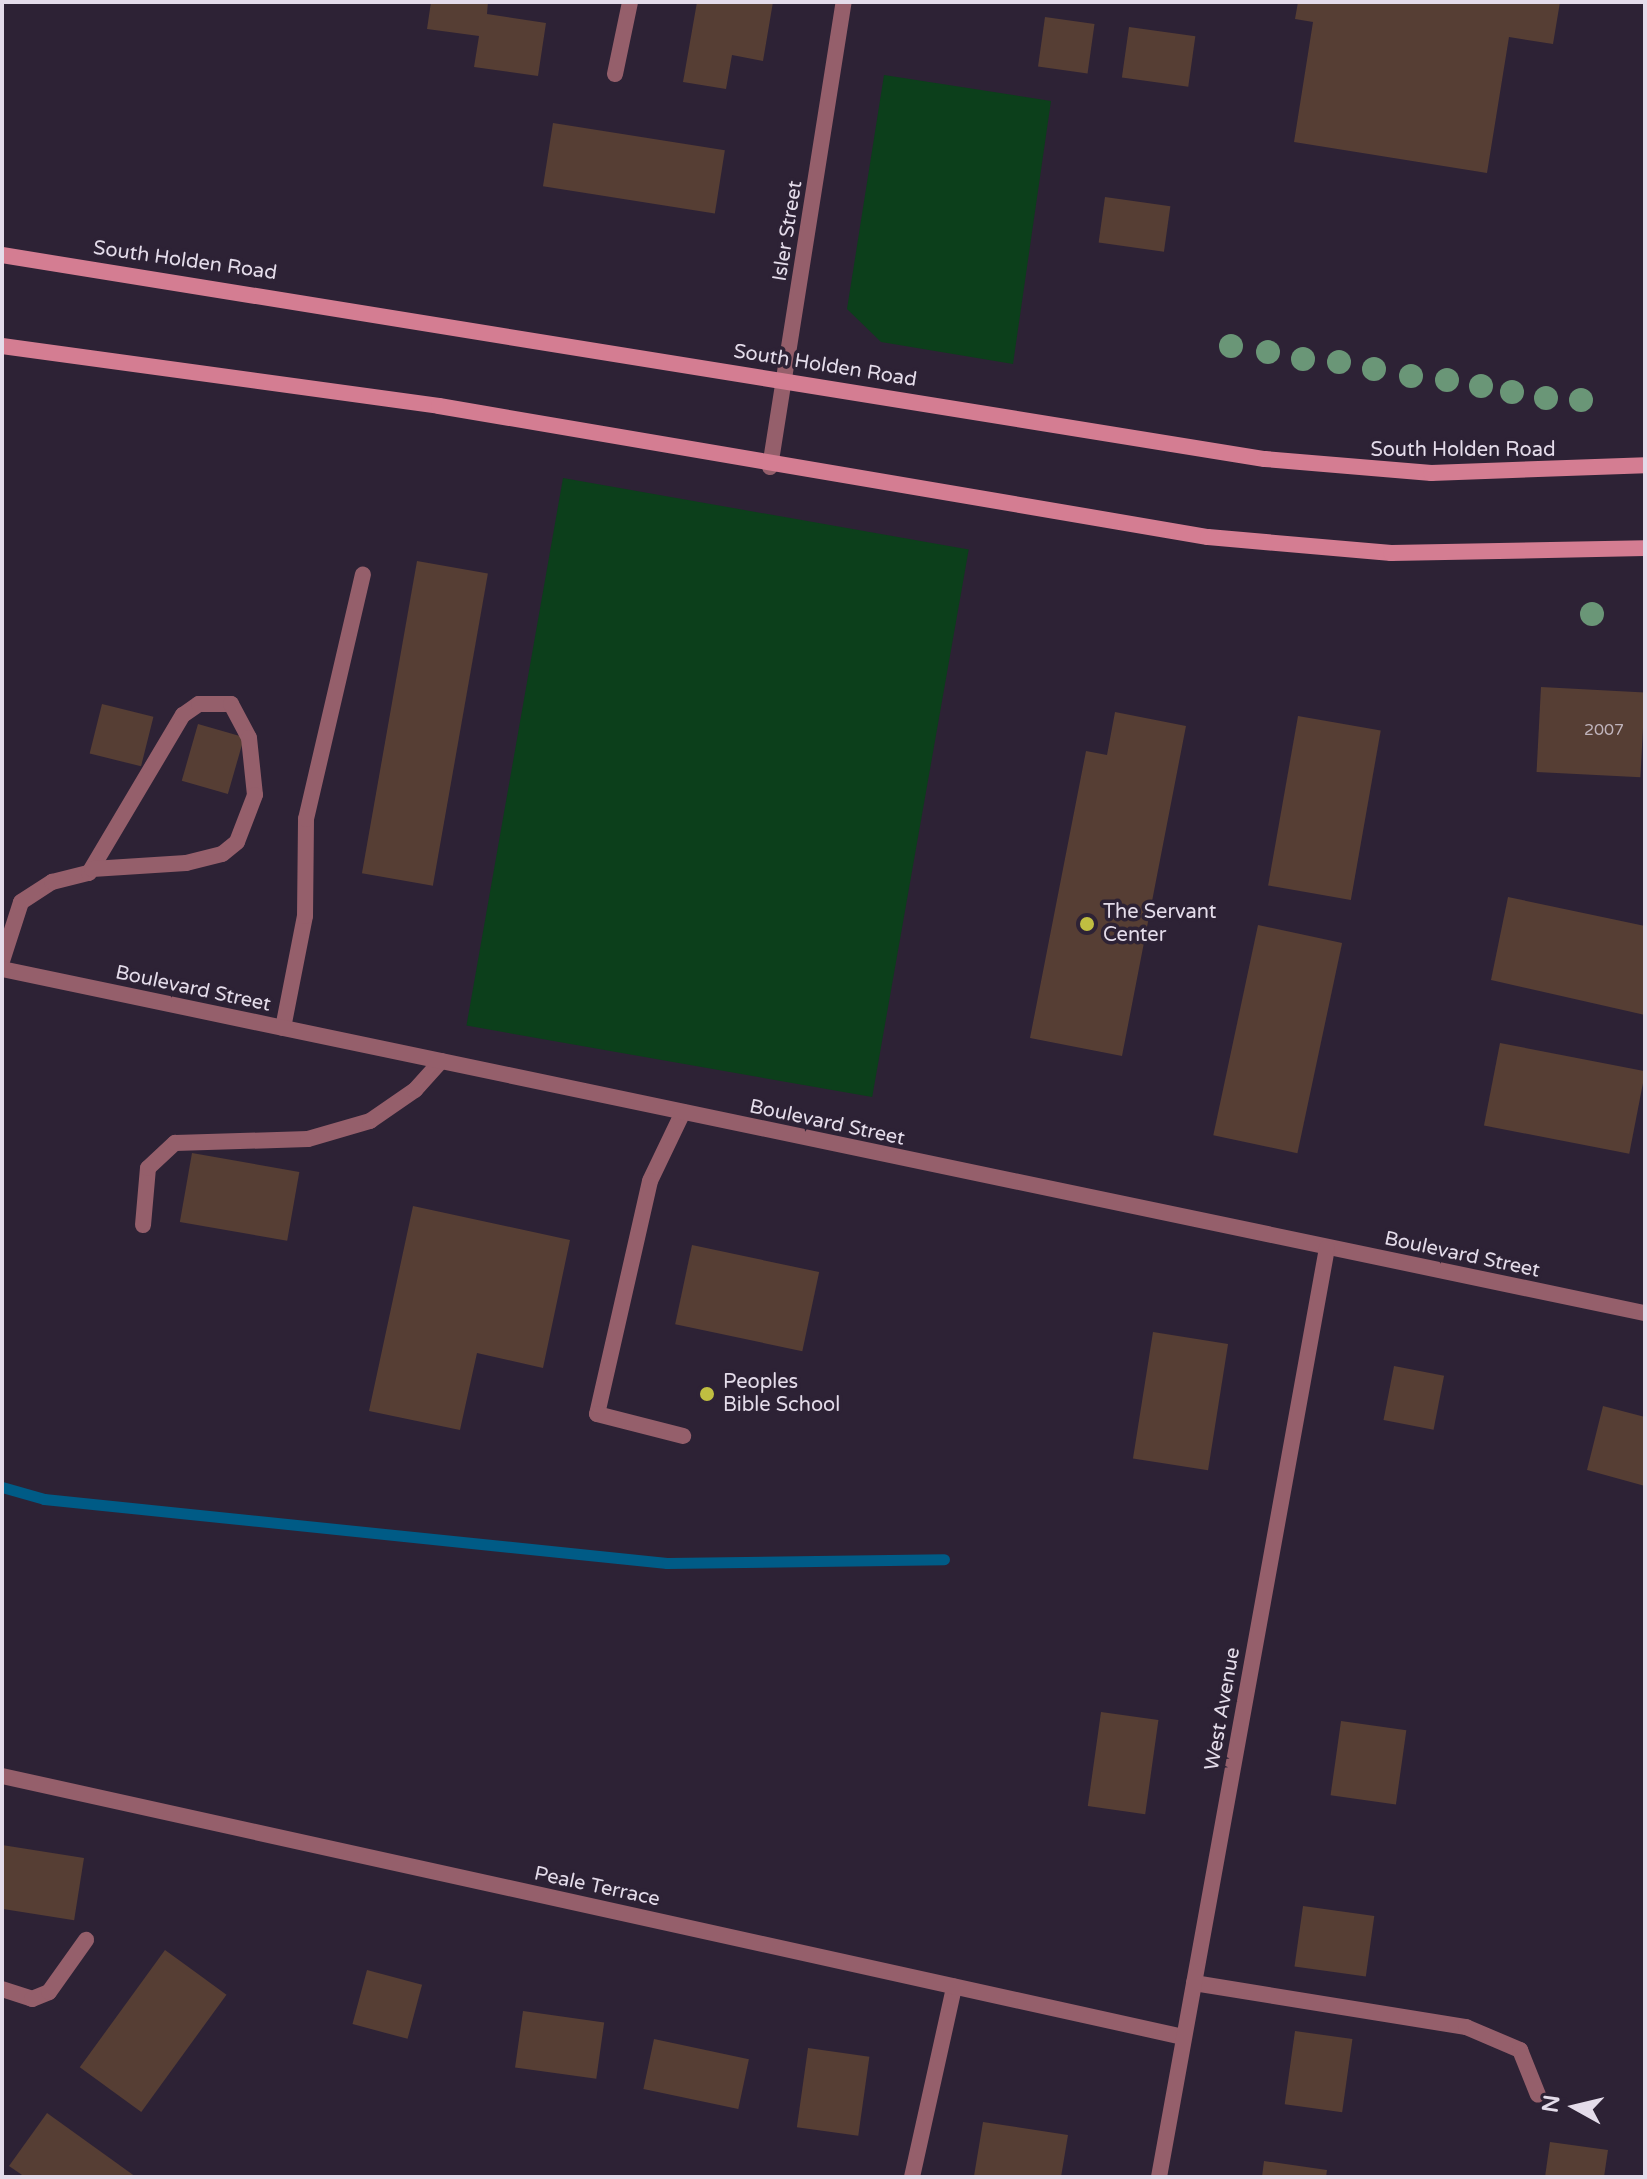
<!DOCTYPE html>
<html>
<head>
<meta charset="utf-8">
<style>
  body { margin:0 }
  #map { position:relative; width:1647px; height:2179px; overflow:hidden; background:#2d2235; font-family:"Varela Round",sans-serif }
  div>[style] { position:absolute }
  .green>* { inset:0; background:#0c3f1b; transform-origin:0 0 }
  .stream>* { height:11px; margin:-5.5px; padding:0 5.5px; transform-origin:5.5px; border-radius:5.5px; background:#005b86 }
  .building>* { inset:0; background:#563e34; transform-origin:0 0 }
  .service>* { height:16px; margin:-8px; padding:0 8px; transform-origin:8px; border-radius:8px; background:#955f6b }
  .minor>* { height:16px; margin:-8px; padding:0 8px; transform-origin:8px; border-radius:8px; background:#955f6b }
  .tertiary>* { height:16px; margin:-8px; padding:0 8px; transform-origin:8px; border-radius:8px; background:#955f6b }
  .secondary>* { height:16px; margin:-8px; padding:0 8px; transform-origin:8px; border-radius:8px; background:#d47d92 }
  .trees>* { width:24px; height:24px; margin:-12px; border-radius:50%; background:#6a9677 }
  .dots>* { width:22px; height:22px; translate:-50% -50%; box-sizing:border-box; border:4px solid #2d2235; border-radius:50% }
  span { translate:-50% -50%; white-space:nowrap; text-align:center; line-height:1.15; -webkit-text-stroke:7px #2d2235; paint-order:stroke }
  .number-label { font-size:16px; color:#c0b4bc }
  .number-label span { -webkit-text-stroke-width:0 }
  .street-label { font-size:20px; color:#e4dcea }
  .poi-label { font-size:20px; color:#e4dcea }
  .left { translate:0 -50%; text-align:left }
  .frame { position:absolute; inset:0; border:4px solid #e4dcea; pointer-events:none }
  .north { position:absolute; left:1535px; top:2067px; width:80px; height:80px; -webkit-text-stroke:6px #2d2235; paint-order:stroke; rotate:278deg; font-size:22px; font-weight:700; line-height:32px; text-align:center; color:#e4dcea }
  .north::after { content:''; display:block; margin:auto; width:28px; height:36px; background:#e4dcea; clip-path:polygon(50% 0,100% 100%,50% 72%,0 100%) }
</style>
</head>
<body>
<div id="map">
  <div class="green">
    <div style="clip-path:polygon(884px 75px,1051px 101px,1013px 364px,881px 342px,847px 309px)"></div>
    <div style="left:563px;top:478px;width:412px;height:556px;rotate:10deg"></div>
  </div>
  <div class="stream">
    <div style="left:2px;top:1487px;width:44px;rotate:15.9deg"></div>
    <div style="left:44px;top:1499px;width:626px;rotate:5.87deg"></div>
    <div style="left:667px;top:1563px;width:277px;rotate:-0.8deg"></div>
  </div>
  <div class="building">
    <div style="clip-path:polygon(431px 2px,488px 2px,487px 14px,546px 23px,538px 76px,474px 67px,479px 36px,427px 29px)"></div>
    <div style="clip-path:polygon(697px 2px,773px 2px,763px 61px,732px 55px,726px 89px,683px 82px)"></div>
    <div style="clip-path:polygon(1298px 2px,1560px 2px,1553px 44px,1509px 37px,1487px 173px,1294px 142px,1313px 22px,1295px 19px)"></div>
    <div style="left:1045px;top:17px;width:50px;height:50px;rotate:8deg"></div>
    <div style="left:1129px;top:27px;width:67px;height:51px;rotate:8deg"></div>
    <div style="left:553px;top:123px;width:174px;height:64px;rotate:9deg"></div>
    <div style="left:1105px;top:197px;width:66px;height:46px;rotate:8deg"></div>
    <div style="left:417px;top:561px;width:72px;height:317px;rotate:10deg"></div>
    <div style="left:1541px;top:687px;width:104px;height:85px;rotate:3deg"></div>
    <div style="left:102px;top:704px;width:53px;height:51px;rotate:14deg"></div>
    <div style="clip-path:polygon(1115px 712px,1186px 726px,1122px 1056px,1030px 1038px,1086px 751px,1107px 755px)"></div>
    <div style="left:1298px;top:716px;width:84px;height:172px;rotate:10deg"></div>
    <div style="left:198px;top:724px;width:48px;height:59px;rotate:16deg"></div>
    <div style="clip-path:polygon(1508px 897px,1645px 926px,1645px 1015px,1491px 980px)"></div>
    <div style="left:1258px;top:925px;width:86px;height:215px;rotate:12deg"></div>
    <div style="left:1500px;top:1043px;width:148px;height:84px;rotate:11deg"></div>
    <div style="left:192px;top:1153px;width:109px;height:70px;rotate:10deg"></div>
    <div style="clip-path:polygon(413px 1206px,570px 1240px,543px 1368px,477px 1353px,460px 1430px,369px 1411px)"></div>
    <div style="left:692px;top:1245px;width:130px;height:81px;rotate:12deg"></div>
    <div style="left:1153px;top:1332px;width:76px;height:128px;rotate:9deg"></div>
    <div style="left:1394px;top:1366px;width:51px;height:55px;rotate:11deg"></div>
    <div style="clip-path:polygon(1603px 1406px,1645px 1417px,1645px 1486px,1587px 1470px)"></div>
    <div style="left:1101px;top:1712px;width:58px;height:95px;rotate:8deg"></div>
    <div style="left:1341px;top:1721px;width:66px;height:75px;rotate:8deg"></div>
    <div style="left:2px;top:1845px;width:83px;height:63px;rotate:9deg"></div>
    <div style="left:1303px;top:1906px;width:72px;height:61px;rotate:8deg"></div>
    <div style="left:165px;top:1950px;width:76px;height:145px;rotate:36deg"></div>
    <div style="left:367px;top:1970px;width:57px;height:56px;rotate:15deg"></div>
    <div style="left:523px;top:2011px;width:82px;height:57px;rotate:8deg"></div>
    <div style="left:1295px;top:2031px;width:58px;height:74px;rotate:8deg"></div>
    <div style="left:654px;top:2039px;width:97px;height:51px;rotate:12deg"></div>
    <div style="left:808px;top:2048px;width:62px;height:80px;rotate:8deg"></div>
    <div style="clip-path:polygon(47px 2113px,136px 2177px,25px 2177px,9px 2166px)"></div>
    <div style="clip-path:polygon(983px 2122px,1068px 2135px,1061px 2177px,974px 2176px)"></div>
    <div style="clip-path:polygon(1550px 2142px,1608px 2150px,1604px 2177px,1545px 2177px)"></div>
    <div style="clip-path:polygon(1264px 2161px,1327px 2170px,1326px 2177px,1262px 2177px)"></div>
  </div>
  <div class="service">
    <div style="left:615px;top:74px;width:74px;rotate:-78.2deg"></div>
    <div style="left:2px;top:961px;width:62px;rotate:-72.1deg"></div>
    <div style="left:21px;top:902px;width:37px;rotate:-33deg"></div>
    <div style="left:52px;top:882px;width:38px;rotate:-14deg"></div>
    <div style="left:89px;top:873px;width:184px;rotate:-59.3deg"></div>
    <div style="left:183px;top:715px;width:19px;rotate:-35deg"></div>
    <div style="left:199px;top:704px;width:32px"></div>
    <div style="left:231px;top:704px;width:38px;rotate:62deg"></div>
    <div style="left:249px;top:738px;width:57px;rotate:84deg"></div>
    <div style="left:255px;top:795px;width:50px;rotate:111deg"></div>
    <div style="left:237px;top:842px;width:19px;rotate:141deg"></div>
    <div style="left:222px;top:854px;width:37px;rotate:166deg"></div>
    <div style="left:186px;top:863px;width:94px;rotate:176.3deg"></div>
    <div style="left:283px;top:1028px;width:114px;rotate:-78.9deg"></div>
    <div style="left:305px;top:916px;width:97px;rotate:-89.4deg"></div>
    <div style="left:306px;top:819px;width:251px;rotate:-76.9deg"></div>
    <div style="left:683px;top:1112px;width:76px;rotate:115.6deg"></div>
    <div style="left:650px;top:1181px;width:239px;rotate:102.8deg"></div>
    <div style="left:597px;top:1414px;width:89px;rotate:14.3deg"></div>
    <div style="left:143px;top:1225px;width:57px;rotate:-85deg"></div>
    <div style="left:148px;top:1168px;width:37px;rotate:-43deg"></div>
    <div style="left:175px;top:1143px;width:133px;rotate:-1.7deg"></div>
    <div style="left:308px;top:1139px;width:65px;rotate:-16.2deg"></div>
    <div style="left:370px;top:1121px;width:55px;rotate:-34.6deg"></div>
    <div style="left:415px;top:1090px;width:39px;rotate:-48deg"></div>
    <div style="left:1194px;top:1983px;width:276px;rotate:9.2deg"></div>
    <div style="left:1466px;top:2027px;width:59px;rotate:23.1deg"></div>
    <div style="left:1520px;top:2050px;width:48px;rotate:68.2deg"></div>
    <div style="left:2px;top:1989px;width:32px;rotate:18deg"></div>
    <div style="left:32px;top:1999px;width:18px;rotate:-22deg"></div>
    <div style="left:49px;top:1992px;width:64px;rotate:-54.6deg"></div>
    <div style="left:912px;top:2177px;width:195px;rotate:-77.5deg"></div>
  </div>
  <div class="minor">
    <div style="left:2px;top:969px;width:1679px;rotate:11.83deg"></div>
    <div style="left:2px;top:1776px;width:1209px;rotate:12.46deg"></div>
    <div style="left:1159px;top:2177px;width:944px;rotate:-79.75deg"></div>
  </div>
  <div class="tertiary">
    <div style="left:770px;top:467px;width:471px;rotate:-81deg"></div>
  </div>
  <div class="secondary">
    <div style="left:2px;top:255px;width:1279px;rotate:9.18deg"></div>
    <div style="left:1265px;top:459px;width:167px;rotate:4.8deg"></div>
    <div style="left:1431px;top:473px;width:214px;rotate:-2.1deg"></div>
    <div style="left:2px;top:346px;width:441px;rotate:7.8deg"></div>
    <div style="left:439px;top:406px;width:780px;rotate:9.67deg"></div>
    <div style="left:1208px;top:537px;width:184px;rotate:5deg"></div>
    <div style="left:1391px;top:553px;width:254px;rotate:-1.1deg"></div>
  </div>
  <div class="trees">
    <div style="left:1231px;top:346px"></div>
    <div style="left:1268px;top:352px"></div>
    <div style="left:1303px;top:359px"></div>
    <div style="left:1339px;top:362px"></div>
    <div style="left:1374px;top:369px"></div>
    <div style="left:1411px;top:376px"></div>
    <div style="left:1447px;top:380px"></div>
    <div style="left:1481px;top:386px"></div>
    <div style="left:1512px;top:392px"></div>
    <div style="left:1546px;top:398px"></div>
    <div style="left:1581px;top:400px"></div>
    <div style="left:1592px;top:614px"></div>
  </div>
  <div class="dots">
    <div style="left:1087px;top:924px;background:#c0be41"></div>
    <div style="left:707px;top:1394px;background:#c0be41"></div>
  </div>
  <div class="number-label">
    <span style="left:1604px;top:730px">2007</span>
  </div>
  <div class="street-label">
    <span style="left:788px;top:231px;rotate:-81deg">Isler Street</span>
    <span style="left:185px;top:261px;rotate:8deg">South Holden Road</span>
    <span style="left:825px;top:366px;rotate:9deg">South Holden Road</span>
    <span style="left:1463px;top:450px">South Holden Road</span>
    <span style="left:193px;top:989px;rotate:12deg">Boulevard Street</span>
    <span style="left:827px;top:1123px;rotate:12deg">Boulevard Street</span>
    <span style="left:1462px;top:1255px;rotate:12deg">Boulevard Street</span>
    <span style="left:1223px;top:1709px;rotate:-80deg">West Avenue</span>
    <span style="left:597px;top:1887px;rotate:12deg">Peale Terrace</span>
  </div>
  <div class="poi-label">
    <span class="left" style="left:1103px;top:924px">The Servant<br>Center</span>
    <span class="left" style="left:723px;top:1394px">Peoples<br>Bible School</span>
  </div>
  <div class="frame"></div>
  <div class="north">N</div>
</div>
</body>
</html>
